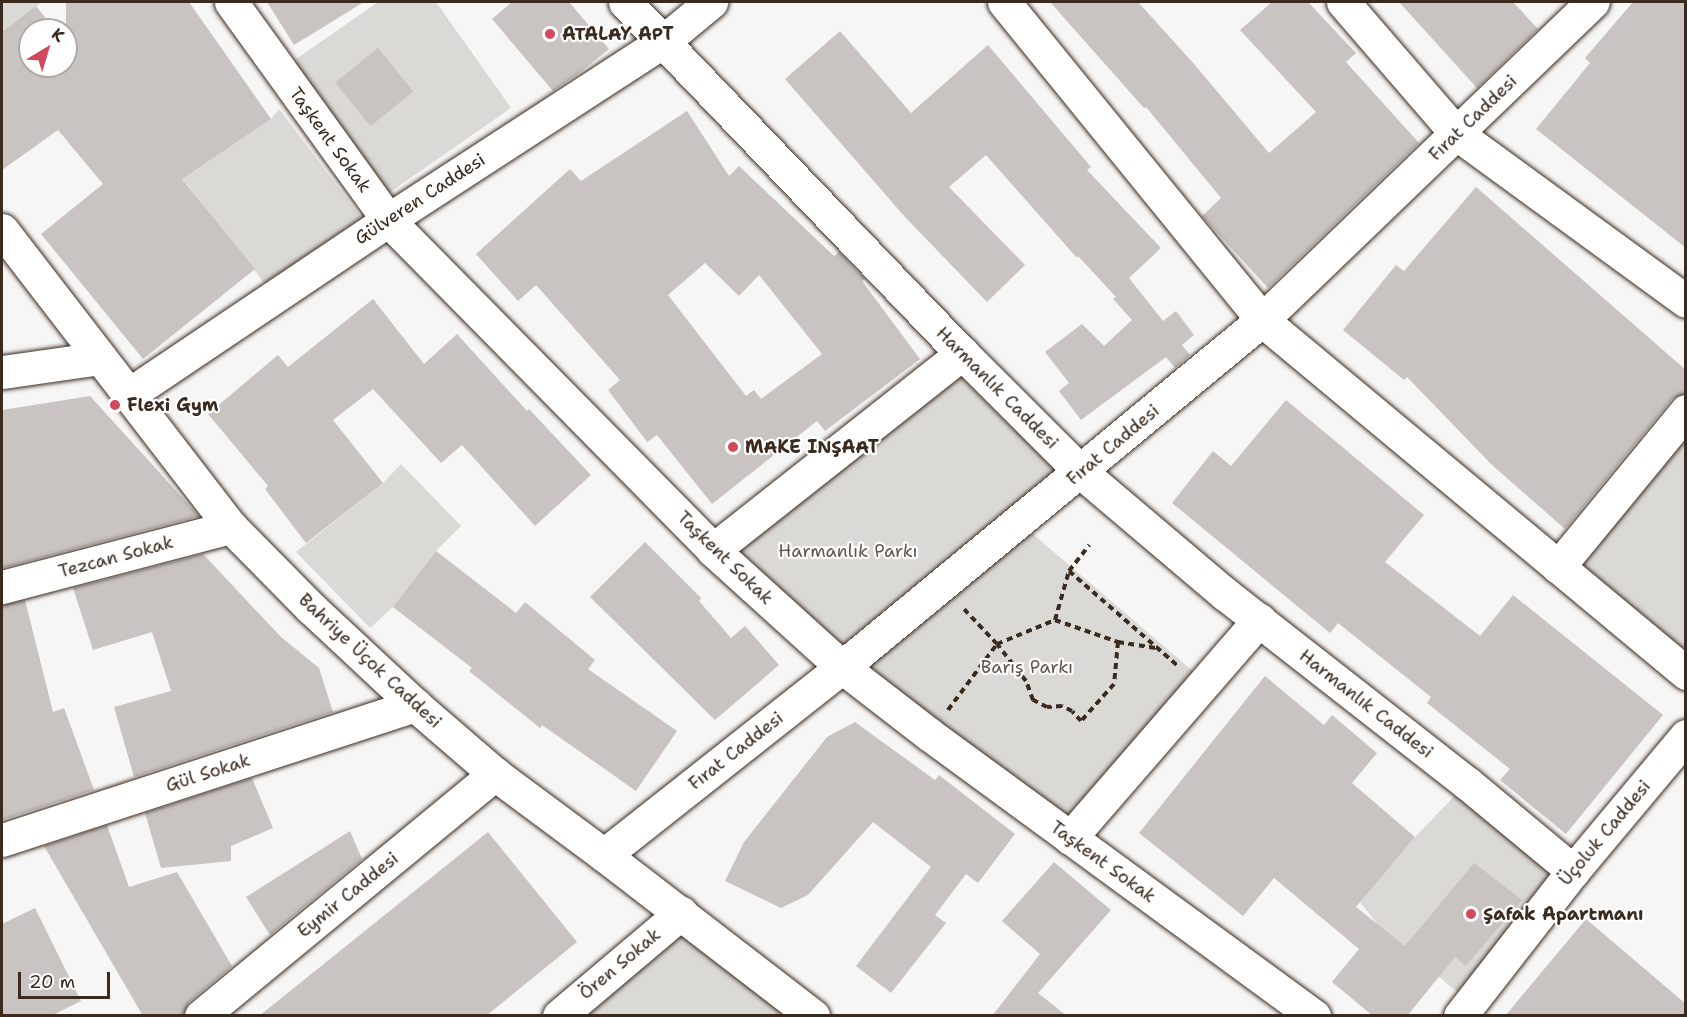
<!DOCTYPE html>
<html>
<head>
<meta charset="utf-8">
<style>
  body { margin:0 }
  #map { position:relative; width:1687px; height:1017px; overflow:hidden; background:#f7f6f6; font-family:"Shantell Sans",sans-serif }
  div>[style] { position:absolute }
  .green>* { inset:0; background:#dbd9d6 }
  .building>* { inset:0; background:#c9c3c1; transform-origin:0 0 }
  .path>* { height:4px; margin-top:-2px; transform-origin:0; background:repeating-linear-gradient(90deg,#3b2a1e 0 6px,transparent 0 10.5px) }
  .roads { filter:drop-shadow(0 0 2px #3b2a1e) drop-shadow(0 0 2px #3b2a1e) }
  .minor>* { height:33px; margin:-16.5px; padding:0 16.5px; transform-origin:16.5px; border-radius:16.5px; background:#fff }
  .major>* { height:33px; margin:-16.5px; padding:0 16.5px; transform-origin:16.5px; border-radius:16.5px; background:#fff }
  .dots>* { width:16px; height:16px; translate:-50% -50%; box-sizing:border-box; border:3px solid #fff; border-radius:50% }
  span { translate:-50% -50%; white-space:nowrap; text-align:center; line-height:1.15; -webkit-text-stroke:4.5px #fff; paint-order:stroke }
  .poi-label { font-size:18px; color:#3b2a1e; font-weight:700 }
  .left { translate:0 -50%; text-align:left }
  .street-label { font-size:18px; color:#3b2a1e }
  .park-label { font-size:18px; color:#63564c }
  .frame { position:absolute; inset:0; border:3px solid #3b2a1e; pointer-events:none }
  .north { position:absolute; left:18px; top:18px; width:60px; height:60px; box-sizing:border-box; background:#fff; border:2px solid #b1aaa5; border-radius:50%; rotate:38deg; font-size:16px; font-weight:700; line-height:24px; text-align:center; color:#3b2a1e }
  .north::after { content:''; display:block; margin:auto; width:21px; height:27px; background:#d1495b; clip-path:polygon(50% 0,100% 100%,50% 72%,0 100%) }
  .scale { position:absolute; left:18px; top:972px; width:92px; height:27px; box-sizing:border-box; border:3px solid #3b2a1e; border-top:0; padding-left:8px; font-size:18px; line-height:21px; white-space:nowrap; color:#3b2a1e; -webkit-text-stroke:4px #fff; paint-order:stroke }
</style>
</head>
<body>
<div id="map">
  <div class="green">
    <div style="clip-path:polygon(2px 2px,42px 2px,2px 32px)"></div>
    <div style="clip-path:polygon(378px 2px,436px 2px,511px 108px,383px 197px,289px 64px)"></div>
    <div style="clip-path:polygon(279px 109px,363px 220px,266px 285px,182px 178px,271px 119px)"></div>
    <div style="clip-path:polygon(961px 361px,1070px 470px,841px 659px,724px 550px)"></div>
    <div style="clip-path:polygon(1685px 411px,1685px 673px,1558px 567px)"></div>
    <div style="clip-path:polygon(401px 464px,461px 526px,436px 551px,393px 607px,370px 628px,296px 552px,383px 483px)"></div>
    <div style="clip-path:polygon(1027px 529px,1201px 678px,1072px 827px,854px 667px)"></div>
    <div style="clip-path:polygon(1467px 783px,1573px 871px,1470px 1003px,1378px 925px,1360px 902px,1415px 837px)"></div>
    <div style="clip-path:polygon(681px 913px,813px 1016px,559px 1016px)"></div>
  </div>
  <div class="building">
    <div style="clip-path:polygon(66px 2px,189px 2px,271px 119px,182px 179px,255px 269px,143px 359px,41px 234px,103px 184px,58px 130px,2px 170px,2px 32px,36px 6px,55px 30px,30px 30px,30px 66px,66px 66px)"></div>
    <div style="clip-path:polygon(267px 2px,364px 2px,294px 45px)"></div>
    <div style="clip-path:polygon(512px 2px,569px 2px,609px 49px,578px 74px,553px 91px,492px 19px)"></div>
    <div style="clip-path:polygon(1050px 2px,1138px 2px,1194px 64px,1269px 153px,1316px 112px,1240px 30px,1272px 2px,1308px 2px,1356px 53px,1346px 62px,1419px 143px,1268px 288px,1202px 216px,1221px 198px,1146px 107px,1144px 108px)"></div>
    <div style="clip-path:polygon(1399px 2px,1513px 2px,1538px 29px,1477px 88px)"></div>
    <div style="clip-path:polygon(1633px 2px,1686px 2px,1686px 248px,1536px 129px,1590px 63px,1585px 58px)"></div>
    <div style="clip-path:polygon(840px 31px,911px 113px,988px 45px,1091px 167px,1087px 170px,1161px 248px,1129px 278px,1163px 321px,1176px 311px,1194px 335px,1182px 345px,1190px 355px,1175px 368px,1166px 357px,1081px 420px,1059px 391px,1069px 383px,1045px 352px,1082px 324px,1104px 346px,1132px 320px,1113px 299px,1116px 297px,1078px 256px,1077px 258px,986px 155px,949px 187px,1025px 265px,987px 302px,905px 217px,785px 79px)"></div>
    <div style="left:378px;top:48px;width:56px;height:55px;rotate:51deg"></div>
    <div style="clip-path:polygon(evenodd,687px 111px,729px 176px,739px 166px,834px 256px,839px 252px,865px 279px,862px 281px,920px 359px,825px 431px,817px 421px,712px 504px,657px 435px,647px 442px,608px 390px,620px 380px,536px 285px,518px 301px,476px 254px,570px 169px,581px 181px,687px 111px,705px 263px,739px 296px,759px 275px,822px 354px,761px 399px,754px 390px,746px 396px,668px 295px,705px 263px)"></div>
    <div style="clip-path:polygon(1476px 187px,1686px 370px,1686px 393px,1672px 399px,1565px 529px,1492px 465px,1407px 377px,1404px 380px,1343px 330px,1396px 265px,1404px 271px)"></div>
    <div style="clip-path:polygon(373px 299px,424px 364px,457px 334px,527px 411px,529px 409px,591px 475px,535px 526px,462px 445px,441px 463px,373px 389px,333px 420px,383px 483px,306px 543px,265px 489px,268px 486px,208px 414px,278px 355px,288px 367px)"></div>
    <div style="clip-path:polygon(90px 396px,199px 516px,2px 568px,2px 410px)"></div>
    <div style="clip-path:polygon(1286px 400px,1424px 515px,1385px 562px,1480px 636px,1513px 595px,1663px 715px,1566px 834px,1500px 780px,1510px 769px,1427px 703px,1431px 697px,1338px 623px,1330px 633px,1172px 503px,1213px 451px,1231px 466px)"></div>
    <div style="clip-path:polygon(645px 542px,701px 598px,699px 601px,731px 638px,745px 626px,779px 665px,715px 720px,590px 597px)"></div>
    <div style="clip-path:polygon(436px 551px,516px 613px,525px 602px,595px 660px,588px 669px,677px 731px,636px 791px,542px 725px,540px 728px,469px 671px,472px 668px,393px 607px)"></div>
    <div style="clip-path:polygon(203px 554px,281px 637px,319px 668px,333px 712px,134px 777px,114px 707px,171px 691px,152px 632px,93px 650px,73px 588px)"></div>
    <div style="clip-path:polygon(25px 600px,53px 712px,64px 708px,94px 790px,2px 820px,2px 605px)"></div>
    <div style="clip-path:polygon(1265px 676px,1324px 725px,1332px 715px,1377px 753px,1352px 783px,1415px 837px,1356px 907px,1405px 946px,1474px 863px,1522px 900px,1466px 966px,1455px 957px,1407px 1016px,1373px 1016px,1332px 982px,1359px 949px,1274px 878px,1243px 916px,1139px 833px)"></div>
    <div style="clip-path:polygon(855px 722px,935px 780px,939px 775px,1015px 834px,978px 883px,966px 874px,935px 915px,946px 923px,891px 993px,856px 966px,931px 867px,873px 822px,808px 895px,781px 908px,725px 881px,744px 842px,827px 737px)"></div>
    <div style="clip-path:polygon(252px 778px,273px 828px,231px 846px,231px 861px,161px 868px,145px 813px)"></div>
    <div style="clip-path:polygon(107px 825px,129px 887px,177px 872px,232px 966px,189px 1002px,183px 1016px,143px 1016px,44px 846px)"></div>
    <div style="clip-path:polygon(350px 831px,362px 859px,270px 935px,246px 897px)"></div>
    <div style="clip-path:polygon(488px 832px,577px 942px,486px 1016px,259px 1016px)"></div>
    <div style="clip-path:polygon(1054px 862px,1111px 910px,1038px 993px,1067px 1016px,992px 1016px,1040px 954px,1002px 921px)"></div>
    <div style="clip-path:polygon(35px 908px,81px 1001px,51px 1016px,2px 1016px,2px 924px)"></div>
    <div style="clip-path:polygon(1586px 919px,1686px 1004px,1686px 1016px,1505px 1016px)"></div>
  </div>
  <div class="path">
    <div style="left:1069px;top:571px;width:145px;rotate:41.1deg"></div>
    <div style="left:1055px;top:620px;width:51px;rotate:-74.1deg"></div>
    <div style="left:1069px;top:571px;width:33px;rotate:-52deg"></div>
    <div style="left:1118px;top:642px;width:38px;rotate:9deg"></div>
    <div style="left:948px;top:710px;width:82px;rotate:-53.4deg"></div>
    <div style="left:997px;top:644px;width:63px;rotate:-22.5deg"></div>
    <div style="left:1055px;top:620px;width:67px;rotate:19.2deg"></div>
    <div style="left:1118px;top:642px;width:42px;rotate:95.4deg"></div>
    <div style="left:1114px;top:684px;width:50px;rotate:131.7deg"></div>
    <div style="left:1081px;top:721px;width:13px;rotate:-132deg"></div>
    <div style="left:1072px;top:711px;width:11px;rotate:-153deg"></div>
    <div style="left:1062px;top:706px;width:15px;rotate:176deg"></div>
    <div style="left:1047px;top:707px;width:16px;rotate:-153deg"></div>
    <div style="left:1033px;top:700px;width:20px;rotate:-110deg"></div>
    <div style="left:1026px;top:681px;width:47px;rotate:-128.1deg"></div>
    <div style="left:997px;top:644px;width:51px;rotate:-133.4deg"></div>
  </div>
  <div class="roads">
    <div class="minor">
      <div style="left:231px;top:2px;width:269px;rotate:54.2deg"></div>
      <div style="left:388px;top:220px;width:463px;rotate:45.4deg"></div>
      <div style="left:713px;top:550px;width:174px;rotate:42.2deg"></div>
      <div style="left:842px;top:667px;width:111px;rotate:37.7deg"></div>
      <div style="left:930px;top:735px;width:476px;rotate:36.2deg"></div>
      <div style="left:625px;top:2px;width:487px;rotate:46.2deg"></div>
      <div style="left:962px;top:353px;width:168px;rotate:45deg"></div>
      <div style="left:1081px;top:472px;width:189px;rotate:40.3deg"></div>
      <div style="left:1225px;top:594px;width:307px;rotate:38deg"></div>
      <div style="left:1467px;top:783px;width:138px;rotate:39.7deg"></div>
      <div style="left:1004px;top:2px;width:409px;rotate:50.9deg"></div>
      <div style="left:1262px;top:320px;width:552px;rotate:39.78deg"></div>
      <div style="left:1343px;top:2px;width:174px;rotate:49.2deg"></div>
      <div style="left:1457px;top:134px;width:283px;rotate:36.1deg"></div>
      <div style="left:2px;top:372px;width:99px;rotate:-8.1deg"></div>
      <div style="left:128px;top:395px;width:313px;rotate:-33.9deg"></div>
      <div style="left:388px;top:220px;width:330px;rotate:-33deg"></div>
      <div style="left:665px;top:40px;width:60px;rotate:-39.6deg"></div>
      <div style="left:713px;top:550px;width:318px;rotate:-38.3deg"></div>
      <div style="left:1558px;top:567px;width:202px;rotate:-50.6deg"></div>
      <div style="left:2px;top:587px;width:237px;rotate:-14.7deg"></div>
      <div style="left:1070px;top:838px;width:289px;rotate:-49.1deg"></div>
      <div style="left:2px;top:840px;width:435px;rotate:-18.1deg"></div>
      <div style="left:604px;top:855px;width:303px;rotate:-38.3deg"></div>
      <div style="left:842px;top:667px;width:545px;rotate:-39.56deg"></div>
      <div style="left:1262px;top:320px;width:459px;rotate:-43.9deg"></div>
      <div style="left:201px;top:1016px;width:381px;rotate:-39.5deg"></div>
      <div style="left:559px;top:1016px;width:160px;rotate:-40.2deg"></div>
      <div style="left:1460px;top:1016px;width:184px;rotate:-52.1deg"></div>
      <div style="left:1573px;top:871px;width:176px;rotate:-50.1deg"></div>
    </div>
    <div class="major">
      <div style="left:2px;top:230px;width:375px;rotate:52.4deg"></div>
      <div style="left:231px;top:527px;width:114px;rotate:45.4deg"></div>
      <div style="left:311px;top:608px;width:142px;rotate:43deg"></div>
      <div style="left:415px;top:705px;width:106px;rotate:40.8deg"></div>
      <div style="left:495px;top:774px;width:136px;rotate:36.6deg"></div>
      <div style="left:604px;top:855px;width:264px;rotate:37.6deg"></div>
    </div>
  </div>
  <div class="dots">
    <div style="left:550px;top:34px;background:#d1495b"></div>
    <div style="left:115px;top:405px;background:#d1495b"></div>
    <div style="left:733px;top:447px;background:#d1495b"></div>
    <div style="left:1471px;top:914px;background:#d1495b"></div>
  </div>
  <div class="poi-label">
    <span class="left" style="left:562px;top:34px">ATALAY APT</span>
    <span class="left" style="left:127px;top:405px">Flexi Gym</span>
    <span class="left" style="left:745px;top:447px">MAKE INŞAAT</span>
    <span class="left" style="left:1483px;top:914px">Şafak Apartmanı</span>
  </div>
  <div class="street-label">
    <span style="left:1473px;top:118px;rotate:-44deg">Fırat Caddesi</span>
    <span style="left:330px;top:140px;rotate:54deg">Taşkent Sokak</span>
    <span style="left:420px;top:199px;rotate:-33deg">Gülveren Caddesi</span>
    <span style="left:997px;top:388px;rotate:45deg">Harmanlık Caddesi</span>
    <span style="left:1113px;top:445px;rotate:-40deg">Fırat Caddesi</span>
    <span style="left:116px;top:557px;rotate:-15deg">Tezcan Sokak</span>
    <span style="left:725px;top:558px;rotate:44deg">Taşkent Sokak</span>
    <span style="left:370px;top:661px;rotate:43deg">Bahriye Üçok Caddesi</span>
    <span style="left:1366px;top:704px;rotate:38deg">Harmanlık Caddesi</span>
    <span style="left:736px;top:751px;rotate:-38deg">Fırat Caddesi</span>
    <span style="left:208px;top:773px;rotate:-18deg">Gül Sokak</span>
    <span style="left:1605px;top:833px;rotate:-50deg">Üçoluk Caddesi</span>
    <span style="left:1103px;top:862px;rotate:36deg">Taşkent Sokak</span>
    <span style="left:348px;top:895px;rotate:-39deg">Eymir Caddesi</span>
    <span style="left:620px;top:964px;rotate:-40deg">Ören Sokak</span>
  </div>
  <div class="park-label">
    <span style="left:848px;top:551px">Harmanlık Parkı</span>
    <span style="left:1027px;top:667px">Barış Parkı</span>
  </div>
  <div class="frame"></div>
  <div class="north">K</div>
  <div class="scale">20 m</div>
</div>
</body>
</html>
